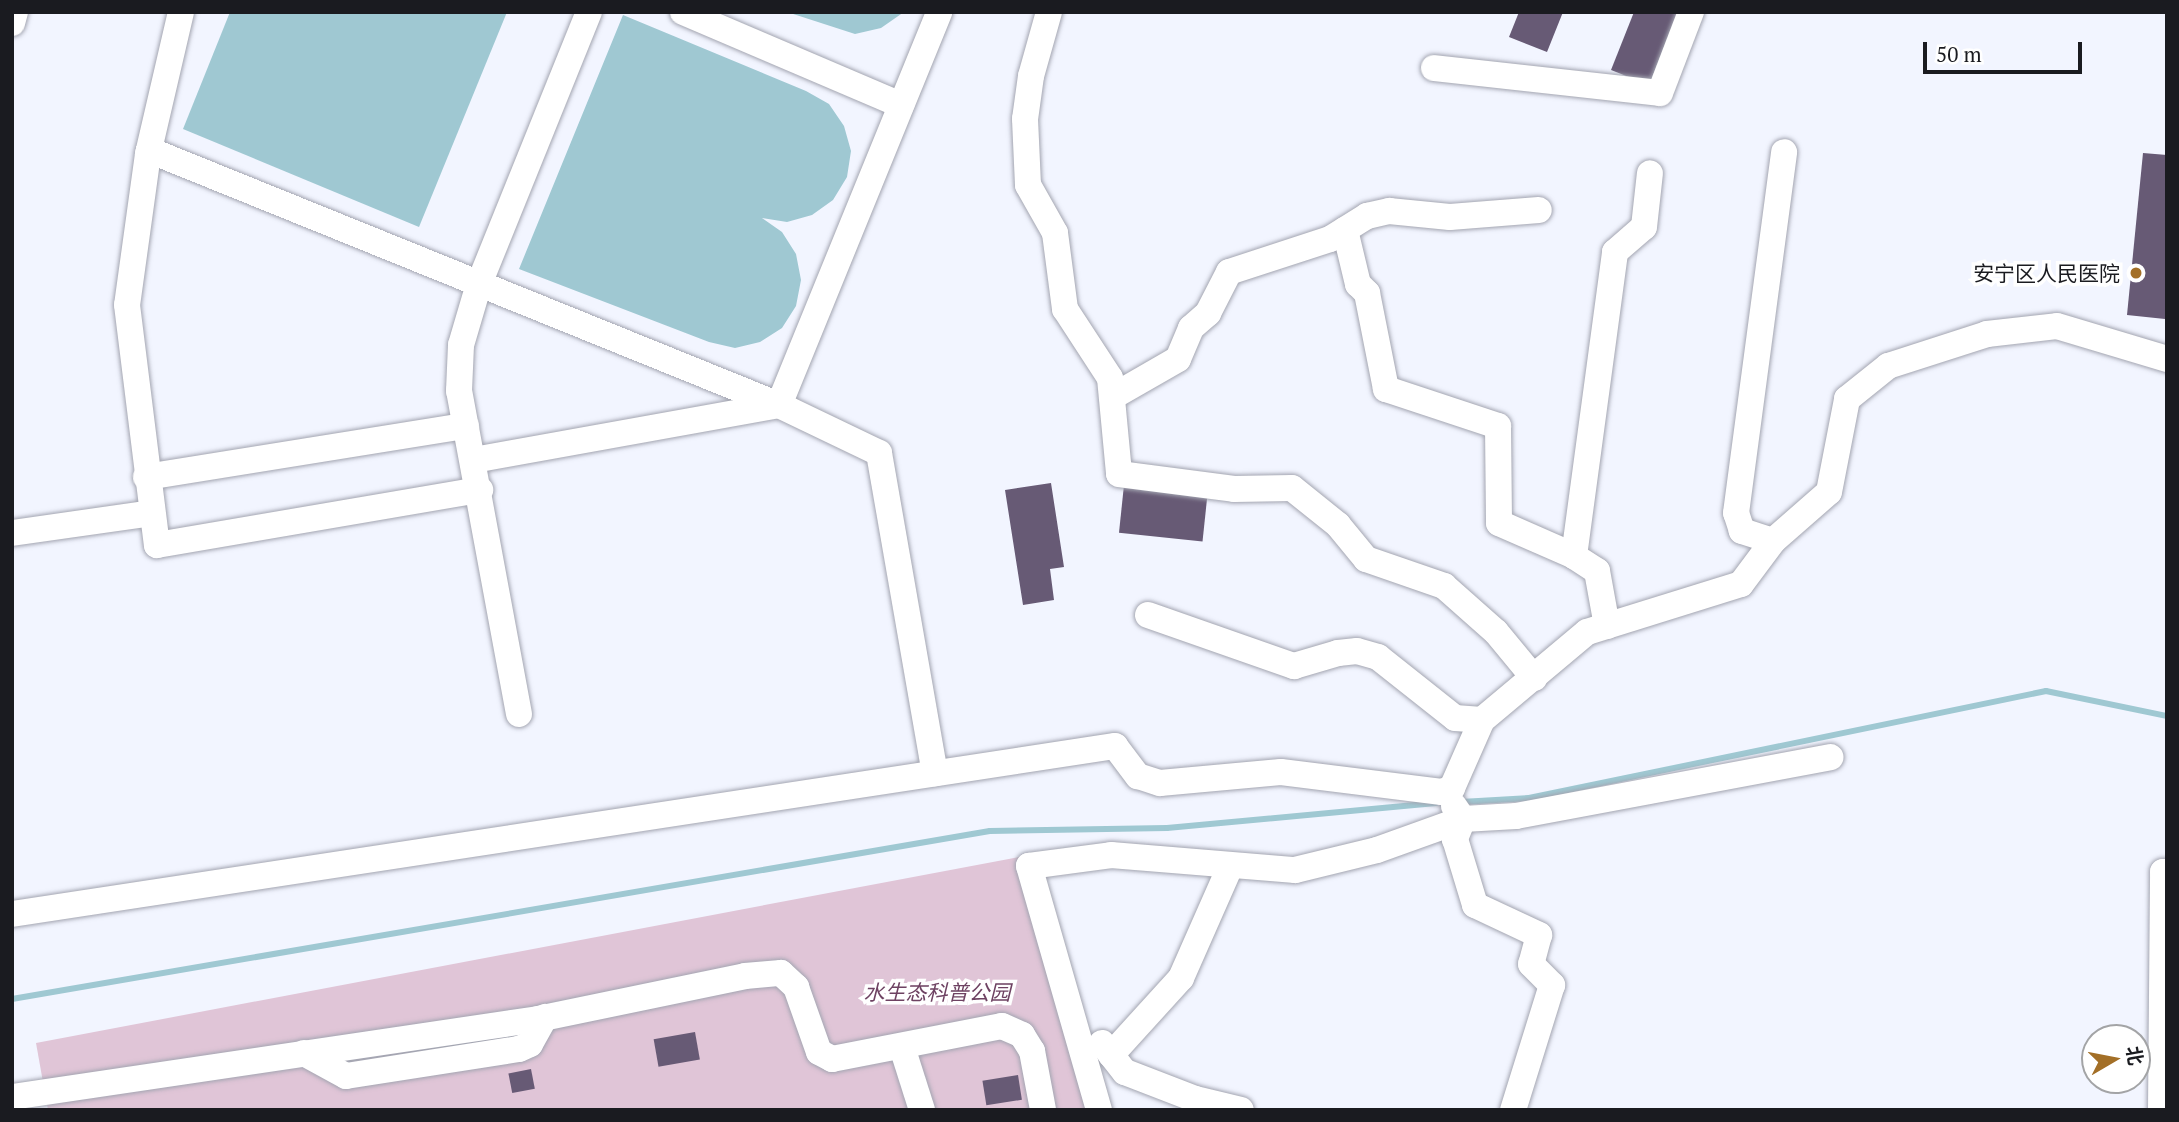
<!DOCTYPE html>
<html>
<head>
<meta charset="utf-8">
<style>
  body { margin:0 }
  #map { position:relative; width:2179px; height:1122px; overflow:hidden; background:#f2f5ff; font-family:"PT Serif","Noto Sans SC",serif }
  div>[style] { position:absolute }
  .green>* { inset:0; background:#e0c5d7 }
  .water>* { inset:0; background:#9fc8d2 }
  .stream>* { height:6px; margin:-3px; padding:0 3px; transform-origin:3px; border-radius:3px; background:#9fc8d2 }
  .building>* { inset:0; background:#675a75; transform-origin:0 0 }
  .roads { filter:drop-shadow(0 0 2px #a3a5b1) drop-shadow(0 0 2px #a3a5b1) }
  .minor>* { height:26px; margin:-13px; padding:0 13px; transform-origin:13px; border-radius:13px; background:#fff }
  .dots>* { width:19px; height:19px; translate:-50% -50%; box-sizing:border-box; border:4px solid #fff; border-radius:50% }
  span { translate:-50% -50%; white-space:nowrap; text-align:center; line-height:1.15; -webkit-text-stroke:7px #fff; paint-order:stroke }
  .poi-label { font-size:21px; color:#1a1b20 }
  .right { translate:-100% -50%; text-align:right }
  .park-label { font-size:21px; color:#6e4262; font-style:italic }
  .frame { position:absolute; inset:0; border:14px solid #1a1b20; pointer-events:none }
  .north { position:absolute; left:2081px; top:1024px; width:70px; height:70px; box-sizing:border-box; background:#fff; border:2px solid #a3a4a6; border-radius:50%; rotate:80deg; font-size:19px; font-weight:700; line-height:28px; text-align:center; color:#1a1b20 }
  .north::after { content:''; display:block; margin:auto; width:24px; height:32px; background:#a36f27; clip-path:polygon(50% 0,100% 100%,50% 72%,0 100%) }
  .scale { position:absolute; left:1923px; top:42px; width:159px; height:32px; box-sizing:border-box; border:4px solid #1a1b20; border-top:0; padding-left:9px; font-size:21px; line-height:24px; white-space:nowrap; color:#1a1b20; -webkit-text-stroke:5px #fff; paint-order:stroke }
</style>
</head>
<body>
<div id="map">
  <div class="green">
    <div style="clip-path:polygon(1024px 856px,1095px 1110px,48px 1110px,36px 1043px)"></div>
  </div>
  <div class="water">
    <div style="clip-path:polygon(230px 12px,507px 12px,419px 227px,183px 129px)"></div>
    <div style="clip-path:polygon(787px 12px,904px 12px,881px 28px,855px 34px)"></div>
    <div style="clip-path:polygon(623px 15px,806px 91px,829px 104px,844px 126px,851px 151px,847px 177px,833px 200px,812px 215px,787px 222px,762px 218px,782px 232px,796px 254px,801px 280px,796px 306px,782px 328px,760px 342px,735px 348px,709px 342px,519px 269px)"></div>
  </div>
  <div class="stream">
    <div style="left:1461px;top:802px;width:68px;rotate:-3.4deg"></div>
    <div style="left:1529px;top:798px;width:528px;rotate:-11.69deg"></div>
    <div style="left:2046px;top:691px;width:124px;rotate:11.7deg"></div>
    <div style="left:12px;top:999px;width:992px;rotate:-9.75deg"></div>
    <div style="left:990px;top:831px;width:177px;rotate:-1deg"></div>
    <div style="left:1167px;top:828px;width:270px;rotate:-5.3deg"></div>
  </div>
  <div class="building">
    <div style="clip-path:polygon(1519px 12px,1563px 12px,1547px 52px,1509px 37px)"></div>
    <div style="clip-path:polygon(1634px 12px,1678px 12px,1649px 85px,1611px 70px)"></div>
    <div style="clip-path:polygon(2143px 153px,2167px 155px,2165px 319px,2127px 315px)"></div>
    <div style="clip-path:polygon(1051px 483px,1064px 567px,1050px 569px,1054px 600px,1023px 605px,1005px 490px)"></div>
    <div style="left:1124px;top:485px;width:84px;height:48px;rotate:6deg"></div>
    <div style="left:695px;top:1032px;width:28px;height:42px;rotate:80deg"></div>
    <div style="left:531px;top:1069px;width:20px;height:23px;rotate:79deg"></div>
    <div style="left:1018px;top:1075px;width:25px;height:36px;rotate:81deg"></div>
  </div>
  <div class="roads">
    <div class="minor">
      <div style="left:181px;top:12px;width:146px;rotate:103.1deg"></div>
      <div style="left:148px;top:154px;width:152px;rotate:97.9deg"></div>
      <div style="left:127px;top:305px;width:242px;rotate:82.9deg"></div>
      <div style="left:157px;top:545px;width:328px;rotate:-9.7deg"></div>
      <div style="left:683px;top:12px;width:237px;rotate:23.1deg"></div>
      <div style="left:1049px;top:12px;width:66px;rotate:105.7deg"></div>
      <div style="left:1031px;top:76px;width:43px;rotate:97.9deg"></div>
      <div style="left:1025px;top:119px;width:66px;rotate:87.4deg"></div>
      <div style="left:1028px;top:185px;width:55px;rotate:60.6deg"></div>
      <div style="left:1055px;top:233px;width:77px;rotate:82.5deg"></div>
      <div style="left:1065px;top:309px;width:82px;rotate:56.9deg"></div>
      <div style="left:1110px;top:378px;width:96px;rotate:84.6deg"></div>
      <div style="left:1119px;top:474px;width:116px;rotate:7.4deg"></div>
      <div style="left:1234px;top:489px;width:58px;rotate:-1deg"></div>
      <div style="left:1292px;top:488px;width:59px;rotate:38.8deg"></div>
      <div style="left:1338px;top:525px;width:44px;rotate:50.5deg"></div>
      <div style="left:1366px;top:559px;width:83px;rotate:19.1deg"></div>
      <div style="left:1444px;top:586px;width:69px;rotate:41.5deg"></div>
      <div style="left:1496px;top:632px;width:60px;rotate:50.4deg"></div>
      <div style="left:12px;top:23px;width:11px;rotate:-75deg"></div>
      <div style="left:1434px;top:68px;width:227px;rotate:6.3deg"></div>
      <div style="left:1660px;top:93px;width:87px;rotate:-69.1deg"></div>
      <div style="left:149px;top:150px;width:680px;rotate:22.04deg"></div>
      <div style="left:779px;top:405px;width:111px;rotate:25.6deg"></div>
      <div style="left:879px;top:453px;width:325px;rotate:80.1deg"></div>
      <div style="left:1345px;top:230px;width:56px;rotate:76.5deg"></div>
      <div style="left:1358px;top:284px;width:13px;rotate:45deg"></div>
      <div style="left:1367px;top:293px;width:98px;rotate:78.8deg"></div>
      <div style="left:1386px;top:389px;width:118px;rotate:18.3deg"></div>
      <div style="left:1498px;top:426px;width:97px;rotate:89.4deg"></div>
      <div style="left:1499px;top:523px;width:82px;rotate:23.7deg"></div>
      <div style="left:1112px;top:397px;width:76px;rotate:-29.9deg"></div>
      <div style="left:1178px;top:359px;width:34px;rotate:-67deg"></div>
      <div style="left:1191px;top:328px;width:23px;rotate:-41deg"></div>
      <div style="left:1208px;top:313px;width:46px;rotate:-62.9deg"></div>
      <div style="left:1229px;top:272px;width:106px;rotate:-18.1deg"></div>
      <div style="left:1330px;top:239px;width:44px;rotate:-31.9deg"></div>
      <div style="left:1367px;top:216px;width:23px;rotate:-13deg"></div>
      <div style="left:1389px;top:211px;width:61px;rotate:5.6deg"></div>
      <div style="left:1450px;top:217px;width:89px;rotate:-4.5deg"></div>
      <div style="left:779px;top:405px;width:424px;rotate:-67.8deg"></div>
      <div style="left:474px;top:460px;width:310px;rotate:-10.2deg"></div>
      <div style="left:146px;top:477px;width:324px;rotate:-9.1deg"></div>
      <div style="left:12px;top:533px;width:141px;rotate:-8.1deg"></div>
      <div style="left:1773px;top:541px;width:33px;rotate:-162deg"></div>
      <div style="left:1742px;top:531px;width:19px;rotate:-108deg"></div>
      <div style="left:1736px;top:513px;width:364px;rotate:-82.4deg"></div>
      <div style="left:1148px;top:615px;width:155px;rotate:19.3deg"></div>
      <div style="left:1294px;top:666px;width:46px;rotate:-16.5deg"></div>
      <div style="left:1338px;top:653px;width:19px;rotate:-6deg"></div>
      <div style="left:1357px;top:651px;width:22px;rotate:16deg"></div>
      <div style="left:1378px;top:657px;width:98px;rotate:38.4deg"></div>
      <div style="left:1455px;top:718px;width:27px;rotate:4deg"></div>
      <div style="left:1607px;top:626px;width:56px;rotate:-100.3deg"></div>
      <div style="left:1597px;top:571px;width:27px;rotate:-147deg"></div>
      <div style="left:1574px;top:556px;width:307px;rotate:-82.3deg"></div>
      <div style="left:1615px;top:252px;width:38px;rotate:-41deg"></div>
      <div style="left:1644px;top:227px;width:54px;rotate:-83.7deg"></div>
      <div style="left:519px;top:714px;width:329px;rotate:-100.5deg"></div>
      <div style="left:459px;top:391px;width:46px;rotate:-87.5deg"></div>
      <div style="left:461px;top:345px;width:64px;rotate:-73.6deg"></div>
      <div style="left:479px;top:284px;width:293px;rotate:-68deg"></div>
      <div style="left:1454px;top:806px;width:16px;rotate:55deg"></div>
      <div style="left:1463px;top:819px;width:53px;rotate:-3.2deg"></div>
      <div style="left:1516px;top:816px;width:320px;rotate:-10.6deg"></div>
      <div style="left:1463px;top:819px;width:22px;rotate:112deg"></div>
      <div style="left:1455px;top:839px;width:69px;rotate:73.1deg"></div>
      <div style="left:1475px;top:905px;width:71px;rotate:25.1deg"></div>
      <div style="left:1539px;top:935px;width:30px;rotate:105deg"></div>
      <div style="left:1531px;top:964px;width:30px;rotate:45deg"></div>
      <div style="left:1552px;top:985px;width:131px;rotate:107.3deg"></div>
      <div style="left:12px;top:914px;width:1116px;rotate:-8.66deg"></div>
      <div style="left:1115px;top:746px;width:38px;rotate:53deg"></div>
      <div style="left:1138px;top:776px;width:23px;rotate:18deg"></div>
      <div style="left:1160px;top:783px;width:121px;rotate:-5.2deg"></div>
      <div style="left:1281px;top:772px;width:162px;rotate:7.1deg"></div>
      <div style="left:1442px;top:792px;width:11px;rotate:-22deg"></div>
      <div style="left:1452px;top:788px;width:74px;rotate:-66.2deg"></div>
      <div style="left:1482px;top:720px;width:137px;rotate:-40deg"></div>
      <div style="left:1587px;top:632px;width:161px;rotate:-17.3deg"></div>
      <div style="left:1741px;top:584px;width:54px;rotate:-53.3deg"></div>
      <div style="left:1773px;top:541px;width:74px;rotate:-41.2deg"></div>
      <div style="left:1829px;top:492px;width:95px;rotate:-79deg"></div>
      <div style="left:1847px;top:399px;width:53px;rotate:-38.8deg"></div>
      <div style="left:1888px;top:366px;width:104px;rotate:-17.9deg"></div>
      <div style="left:1987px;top:334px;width:70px;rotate:-6.5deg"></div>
      <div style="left:2057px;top:326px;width:115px;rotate:16.7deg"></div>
      <div style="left:1102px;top:1043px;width:37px;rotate:52deg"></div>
      <div style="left:1125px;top:1072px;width:75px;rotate:21.1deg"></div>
      <div style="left:1195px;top:1099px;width:47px;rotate:13.4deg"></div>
      <div style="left:902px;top:1047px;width:66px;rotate:72.4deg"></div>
      <div style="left:304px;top:1053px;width:48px;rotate:28.7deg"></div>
      <div style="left:346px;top:1076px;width:175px;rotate:-8.9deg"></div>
      <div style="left:519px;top:1049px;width:12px;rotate:-24deg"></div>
      <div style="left:530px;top:1044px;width:31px;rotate:-61deg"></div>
      <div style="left:1111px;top:1055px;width:104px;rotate:-47.7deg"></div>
      <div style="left:1181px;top:978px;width:121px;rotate:-66.2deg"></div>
      <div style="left:12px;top:1097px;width:532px;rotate:-8.43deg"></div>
      <div style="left:538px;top:1019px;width:211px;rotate:-11.7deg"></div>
      <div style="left:745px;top:976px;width:36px;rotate:-5deg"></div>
      <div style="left:781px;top:973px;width:21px;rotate:43deg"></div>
      <div style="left:796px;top:987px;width:69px;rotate:70.5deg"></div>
      <div style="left:819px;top:1052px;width:15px;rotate:28deg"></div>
      <div style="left:832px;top:1059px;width:173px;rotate:-11deg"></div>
      <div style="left:1002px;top:1026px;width:22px;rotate:24deg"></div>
      <div style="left:1022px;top:1035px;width:19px;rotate:58deg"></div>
      <div style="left:1032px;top:1051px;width:60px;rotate:79.4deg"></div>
      <div style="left:1099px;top:1110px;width:254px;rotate:-106deg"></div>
      <div style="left:1029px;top:866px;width:83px;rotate:-7.6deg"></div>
      <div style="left:1111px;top:855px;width:185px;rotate:4.7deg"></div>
      <div style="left:1295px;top:870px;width:84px;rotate:-13.7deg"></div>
      <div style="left:1377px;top:850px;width:91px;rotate:-19.8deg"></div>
      <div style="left:2161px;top:1110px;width:238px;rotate:-89.5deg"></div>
      <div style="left:2163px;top:872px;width:4px"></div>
    </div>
  </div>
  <div class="dots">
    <div style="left:2136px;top:273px;background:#a36f27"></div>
  </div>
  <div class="poi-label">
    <span class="right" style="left:2120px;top:273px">安宁区人民医院</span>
  </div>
  <div class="park-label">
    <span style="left:937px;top:992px">水生态科普公园</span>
  </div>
  <div class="frame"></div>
  <div class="north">北</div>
  <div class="scale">50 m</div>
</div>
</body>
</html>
